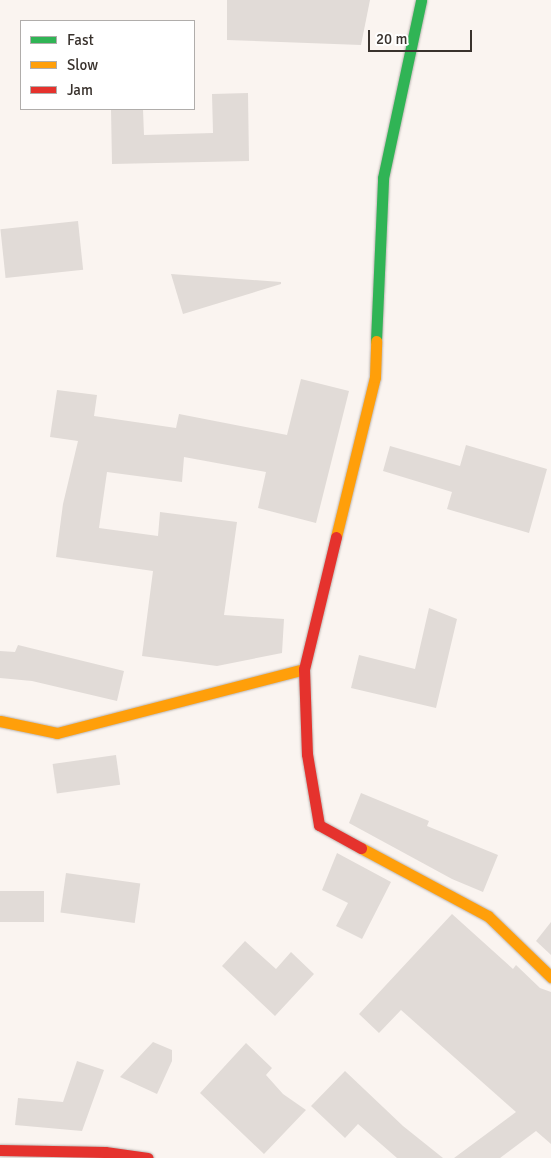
<!DOCTYPE html>
<html>
<head>
<meta charset="utf-8">
<style>
  body { margin:0 }
  #map { position:relative; width:551px; height:1158px; overflow:hidden; background:#faf4f0; font-family:Signika,sans-serif }
  div>[style] { position:absolute }
  .building>* { inset:0; background:#e1dbd7; transform-origin:0 0 }
  .roads { filter:drop-shadow(0 0 1px #bbb5b1) drop-shadow(0 0 1px #bbb5b1) }
  .fast>* { height:11px; margin:-5.5px; padding:0 5.5px; transform-origin:5.5px; border-radius:5.5px; background:#30b455 }
  .slow>* { height:11px; margin:-5.5px; padding:0 5.5px; transform-origin:5.5px; border-radius:5.5px; background:#ff9f0a }
  .jam>* { height:11px; margin:-5.5px; padding:0 5.5px; transform-origin:5.5px; border-radius:5.5px; background:#e5322d }
  span { translate:-50% -50%; white-space:nowrap; text-align:center; line-height:1.15; -webkit-text-stroke:4.5px #fff; paint-order:stroke }
  .legend { position:absolute; left:20px; top:20px; width:175px; height:90px; box-sizing:border-box; background:#fff; border:1px solid #b0adab; margin:0; padding:6px 9px; list-style:none; font-size:15px; color:#39322d }
  .legend li { display:flex; align-items:center; gap:10px; height:25px }
  .legend b { width:25px; border:1px solid #b0adab }
  .scale { position:absolute; left:368px; top:30px; width:104px; height:22px; box-sizing:border-box; border:2px solid #39322d; border-top:0; padding-left:6px; font-size:15px; line-height:18px; white-space:nowrap; color:#39322d; -webkit-text-stroke:4px #fff; paint-order:stroke }
</style>
</head>
<body>
<div id="map">
  <div class="building">
    <div style="clip-path:polygon(227px 0,370px 0,361px 45px,227px 40px)"></div>
    <div style="clip-path:polygon(248px 93px,249px 161px,112px 164px,111px 109px,143px 109px,144px 135px,213px 133px,212px 94px)"></div>
    <div style="left:78px;top:221px;width:49px;height:78px;rotate:84deg"></div>
    <div style="clip-path:polygon(171px 274px,281px 282px,281px 284px,183px 314px)"></div>
    <div style="clip-path:polygon(301px 379px,349px 391px,316px 523px,258px 508px,266px 472px,184px 457px,182px 482px,107px 472px,99px 528px,158px 536px,160px 512px,237px 522px,224px 615px,284px 619px,282px 653px,217px 666px,142px 656px,153px 571px,56px 557px,63px 504px,78px 441px,50px 437px,57px 390px,97px 395px,94px 416px,176px 428px,179px 414px,287px 435px)"></div>
    <div style="clip-path:polygon(466px 445px,547px 469px,529px 533px,447px 509px,452px 492px,383px 471px,390px 446px,460px 466px)"></div>
    <div style="clip-path:polygon(429px 608px,457px 619px,436px 708px,351px 688px,359px 655px,415px 669px)"></div>
    <div style="clip-path:polygon(18px 645px,124px 671px,117px 701px,32px 681px,0 678px,0 651px,15px 652px)"></div>
    <div style="left:116px;top:755px;width:30px;height:64px;rotate:82deg"></div>
    <div style="clip-path:polygon(361px 793px,429px 821px,427px 826px,498px 855px,483px 892px,452px 879px,349px 823px)"></div>
    <div style="clip-path:polygon(337px 853px,391px 882px,362px 939px,336px 926px,348px 903px,322px 890px)"></div>
    <div style="left:66px;top:873px;width:75px;height:40px;rotate:8deg"></div>
    <div style="left:0;top:891px;width:44px;height:31px"></div>
    <div style="clip-path:polygon(452px 914px,513px 969px,516px 965px,540px 988px,551px 992px,551px 1144px,536px 1131px,500px 1158px,454px 1158px,516px 1112px,401px 1010px,379px 1033px,359px 1014px)"></div>
    <div style="clip-path:polygon(551px 922px,551px 955px,536px 941px)"></div>
    <div style="clip-path:polygon(245px 941px,276px 969px,291px 952px,314px 974px,275px 1016px,222px 966px)"></div>
    <div style="clip-path:polygon(153px 1042px,172px 1050px,172px 1061px,157px 1094px,120px 1077px)"></div>
    <div style="clip-path:polygon(246px 1043px,272px 1068px,266px 1075px,283px 1094px,306px 1110px,264px 1154px,200px 1093px)"></div>
    <div style="clip-path:polygon(77px 1061px,104px 1070px,82px 1131px,15px 1125px,18px 1098px,63px 1102px)"></div>
    <div style="clip-path:polygon(345px 1071px,403px 1126px,443px 1158px,397px 1158px,358px 1124px,345px 1138px,311px 1106px)"></div>
  </div>
  <div class="roads">
    <div class="fast">
      <div style="left:376px;top:341px;width:163px;rotate:-87.5deg"></div>
      <div style="left:383px;top:178px;width:182px;rotate:-77.9deg"></div>
    </div>
    <div class="slow">
      <div style="left:336px;top:537px;width:165px;rotate:-76.3deg"></div>
      <div style="left:375px;top:377px;width:36px;rotate:-88deg"></div>
      <div style="left:0;top:721px;width:58px;rotate:11.9deg"></div>
      <div style="left:57px;top:733px;width:255px;rotate:-14.5deg"></div>
      <div style="left:361px;top:848px;width:144px;rotate:28.2deg"></div>
      <div style="left:488px;top:916px;width:88px;rotate:44.1deg"></div>
    </div>
    <div class="jam">
      <div style="left:336px;top:537px;width:136px;rotate:103.6deg"></div>
      <div style="left:304px;top:669px;width:85px;rotate:88deg"></div>
      <div style="left:307px;top:754px;width:72px;rotate:80.4deg"></div>
      <div style="left:319px;top:825px;width:48px;rotate:28.7deg"></div>
      <div style="left:0;top:1150px;width:105px;rotate:1.1deg"></div>
      <div style="left:105px;top:1152px;width:43px;rotate:7.9deg"></div>
    </div>
  </div>
  <ul class="legend">
  <li><b style="height:6px;background:#30b455"></b>Fast</li>
  <li><b style="height:6px;background:#ff9f0a"></b>Slow</li>
  <li><b style="height:6px;background:#e5322d"></b>Jam</li>
  </ul>
  <div class="scale">20 m</div>
</div>
</body>
</html>
